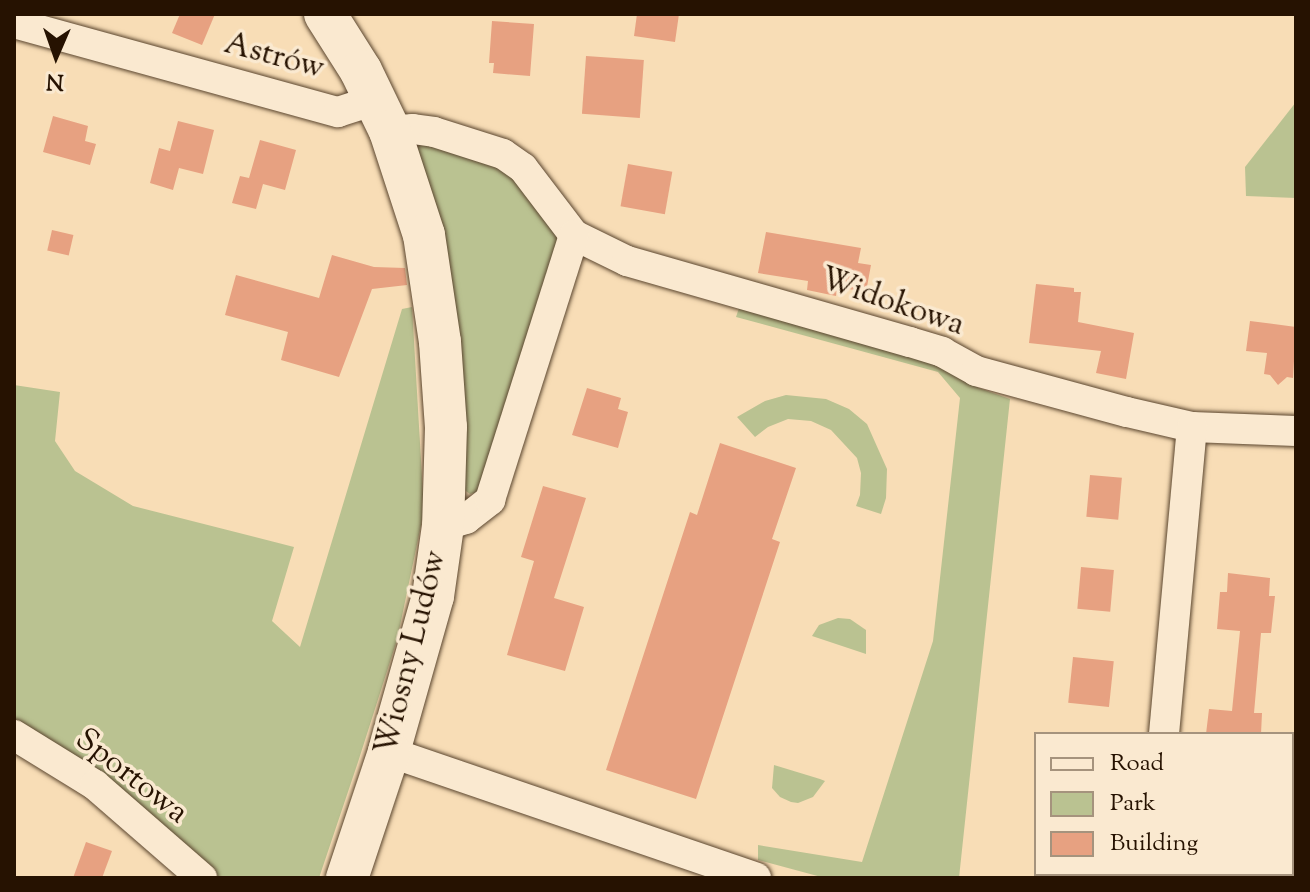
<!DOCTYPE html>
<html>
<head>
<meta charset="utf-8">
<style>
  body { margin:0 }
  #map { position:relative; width:1310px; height:892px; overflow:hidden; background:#f8ddb6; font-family:"Sorts Mill Goudy",serif }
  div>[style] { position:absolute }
  .green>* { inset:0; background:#bac291 }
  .building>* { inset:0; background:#e7a181; transform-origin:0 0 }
  .roads { filter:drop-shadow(0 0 2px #5a452e) drop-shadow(0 0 2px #5a452e) }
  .street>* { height:30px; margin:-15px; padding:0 15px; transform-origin:15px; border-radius:15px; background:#fae9d0 }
  .secondary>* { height:42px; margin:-21px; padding:0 21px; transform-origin:21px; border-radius:21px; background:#fae9d0 }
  span { translate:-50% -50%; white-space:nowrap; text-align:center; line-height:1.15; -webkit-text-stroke:7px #fae9d0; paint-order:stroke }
  .street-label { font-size:32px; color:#261201 }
  .frame { position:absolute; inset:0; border:16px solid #261201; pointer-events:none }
  .legend { position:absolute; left:1034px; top:732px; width:260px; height:144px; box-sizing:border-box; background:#fae9d0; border:2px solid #a5937d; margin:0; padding:10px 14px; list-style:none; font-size:24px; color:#261201 }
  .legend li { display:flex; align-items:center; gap:16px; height:40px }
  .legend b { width:40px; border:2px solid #a5937d }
  .north { position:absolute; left:16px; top:16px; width:80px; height:80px; -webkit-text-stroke:6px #fae9d0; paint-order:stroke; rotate:182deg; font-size:22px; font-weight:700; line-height:32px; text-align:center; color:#261201 }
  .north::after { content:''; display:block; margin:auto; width:28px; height:36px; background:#261201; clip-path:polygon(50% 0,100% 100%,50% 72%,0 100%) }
</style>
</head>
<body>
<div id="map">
  <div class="green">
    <div style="clip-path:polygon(1296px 102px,1296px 198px,1246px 196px,1245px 167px)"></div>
    <div style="clip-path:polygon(422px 143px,519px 174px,564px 237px,481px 491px,470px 494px,459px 486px,414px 149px)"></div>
    <div style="clip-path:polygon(741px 302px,933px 358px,979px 388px,1010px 399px,959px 878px,825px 878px,758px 860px,758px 845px,862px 862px,933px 641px,960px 398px,938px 372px,736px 317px)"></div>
    <div style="clip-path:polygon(412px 307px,424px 511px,397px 640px,358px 762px,319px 878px,218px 878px,69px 753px,14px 720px,14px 385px,60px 392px,55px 441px,75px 471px,133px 506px,294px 547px,272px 621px,300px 647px,402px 309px)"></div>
    <div style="clip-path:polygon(786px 395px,826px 399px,849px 409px,867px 424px,887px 469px,886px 498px,881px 514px,856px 506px,860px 495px,861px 473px,857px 458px,831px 430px,811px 421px,788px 419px,768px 427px,755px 437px,737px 417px,765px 401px)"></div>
    <div style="clip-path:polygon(838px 618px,850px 619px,866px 630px,866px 654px,812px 636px,819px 625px)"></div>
    <div style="clip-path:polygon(774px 765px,820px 779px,825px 781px,813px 797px,798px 803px,791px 802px,780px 797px,772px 788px)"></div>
  </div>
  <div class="building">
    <div style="clip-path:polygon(180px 14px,215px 14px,202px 45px,172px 33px)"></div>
    <div style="clip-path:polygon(637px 14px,679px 14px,675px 42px,634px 36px)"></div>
    <div style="clip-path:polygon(492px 21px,534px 24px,530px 76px,493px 73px,494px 63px,489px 63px)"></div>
    <div style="left:586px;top:56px;width:58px;height:58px;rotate:4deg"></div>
    <div style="clip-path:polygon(53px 116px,88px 126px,85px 141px,96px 144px,90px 165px,43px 152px)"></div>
    <div style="clip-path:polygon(178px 121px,214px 130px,203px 174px,179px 168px,173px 190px,150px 183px,159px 148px,170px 151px)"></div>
    <div style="clip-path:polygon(260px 140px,296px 150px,285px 190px,263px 184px,256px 209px,232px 203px,240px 176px,249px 178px)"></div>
    <div style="left:628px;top:164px;width:45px;height:43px;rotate:10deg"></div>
    <div style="left:52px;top:230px;width:22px;height:21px;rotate:13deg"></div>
    <div style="clip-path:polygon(766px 232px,861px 248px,858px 263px,871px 265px,866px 292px,837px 287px,836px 296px,807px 290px,808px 281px,758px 273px)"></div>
    <div style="clip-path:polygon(332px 255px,374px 267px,405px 268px,407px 285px,372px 289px,339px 377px,281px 360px,288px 332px,225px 315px,236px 275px,319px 298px)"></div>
    <div style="clip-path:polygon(1036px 284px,1074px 288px,1074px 292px,1081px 292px,1078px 322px,1134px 333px,1126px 379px,1096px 373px,1101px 351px,1029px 343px)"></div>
    <div style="clip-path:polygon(1250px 321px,1296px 327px,1293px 378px,1287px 377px,1278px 385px,1270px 375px,1264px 374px,1267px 353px,1246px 351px)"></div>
    <div style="clip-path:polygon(587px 388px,621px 398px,618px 409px,628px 412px,618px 448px,572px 435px)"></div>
    <div style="clip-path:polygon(720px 443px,796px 468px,772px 539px,780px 542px,696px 799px,606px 770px,690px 512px,697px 515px)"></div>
    <div style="left:1090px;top:475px;width:32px;height:42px;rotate:5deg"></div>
    <div style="clip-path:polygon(543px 486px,586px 498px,554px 598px,584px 607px,565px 671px,507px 655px,534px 561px,521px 557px)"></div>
    <div style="left:1081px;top:567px;width:33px;height:42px;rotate:5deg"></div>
    <div style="clip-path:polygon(1228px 573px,1270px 578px,1269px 596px,1275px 596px,1271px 633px,1261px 633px,1254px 713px,1262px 713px,1261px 734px,1206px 734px,1209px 709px,1232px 711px,1240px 631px,1217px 629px,1220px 592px,1227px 592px)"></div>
    <div style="left:1073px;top:657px;width:41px;height:46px;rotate:6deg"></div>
    <div style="clip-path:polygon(86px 842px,112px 851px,102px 878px,73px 878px)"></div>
  </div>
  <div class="roads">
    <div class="street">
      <div style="left:14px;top:23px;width:336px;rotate:15.4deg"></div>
      <div style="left:338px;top:112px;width:40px;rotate:-18deg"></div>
      <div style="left:390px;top:131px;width:23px;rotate:-5deg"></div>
      <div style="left:413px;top:129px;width:21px;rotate:8deg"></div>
      <div style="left:434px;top:132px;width:72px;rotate:17.7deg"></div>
      <div style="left:503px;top:154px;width:24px;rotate:35deg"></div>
      <div style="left:523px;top:168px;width:84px;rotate:52.7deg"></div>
      <div style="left:574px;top:235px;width:59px;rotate:26.1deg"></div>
      <div style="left:627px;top:261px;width:294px;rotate:16deg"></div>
      <div style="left:910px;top:342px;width:34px;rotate:17deg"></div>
      <div style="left:942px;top:352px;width:39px;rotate:29deg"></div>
      <div style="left:976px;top:371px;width:156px;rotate:15.2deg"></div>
      <div style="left:1127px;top:412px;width:67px;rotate:13deg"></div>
      <div style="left:1192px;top:427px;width:104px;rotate:2.2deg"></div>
      <div style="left:443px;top:526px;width:24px;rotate:-17deg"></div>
      <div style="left:466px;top:519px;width:31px;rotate:-38deg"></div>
      <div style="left:490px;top:500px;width:278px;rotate:-72.4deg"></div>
      <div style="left:1164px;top:734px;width:308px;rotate:-84.8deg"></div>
      <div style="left:14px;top:735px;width:95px;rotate:31.7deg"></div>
      <div style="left:95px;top:785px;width:142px;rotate:41deg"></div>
      <div style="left:389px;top:752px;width:388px;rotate:18.9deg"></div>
      <div style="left:1151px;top:878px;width:4px;rotate:-76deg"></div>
    </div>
    <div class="secondary">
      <div style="left:325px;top:14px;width:67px;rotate:57.7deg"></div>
      <div style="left:361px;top:71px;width:67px;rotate:64.2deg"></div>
      <div style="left:390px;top:131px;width:109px;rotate:71.9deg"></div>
      <div style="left:424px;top:235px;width:108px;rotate:81.5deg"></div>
      <div style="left:440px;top:342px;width:85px;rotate:86deg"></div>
      <div style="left:446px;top:427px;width:99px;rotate:91.7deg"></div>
      <div style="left:443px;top:526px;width:71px;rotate:98.1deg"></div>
      <div style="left:433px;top:596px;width:162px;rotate:105.8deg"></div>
      <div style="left:389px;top:752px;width:133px;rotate:108.4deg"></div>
    </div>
  </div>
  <div class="street-label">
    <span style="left:274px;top:57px;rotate:15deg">Astrów</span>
    <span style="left:892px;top:303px;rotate:19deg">Widokowa</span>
    <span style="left:412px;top:653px;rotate:-76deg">Wiosny Ludów</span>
    <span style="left:131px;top:777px;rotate:38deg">Sportowa</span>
  </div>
  <div class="frame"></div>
  <ul class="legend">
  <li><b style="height:10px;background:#fae9d0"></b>Road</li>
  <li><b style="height:22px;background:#bac291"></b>Park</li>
  <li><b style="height:22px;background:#e7a181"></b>Building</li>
  </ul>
  <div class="north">N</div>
</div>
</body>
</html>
